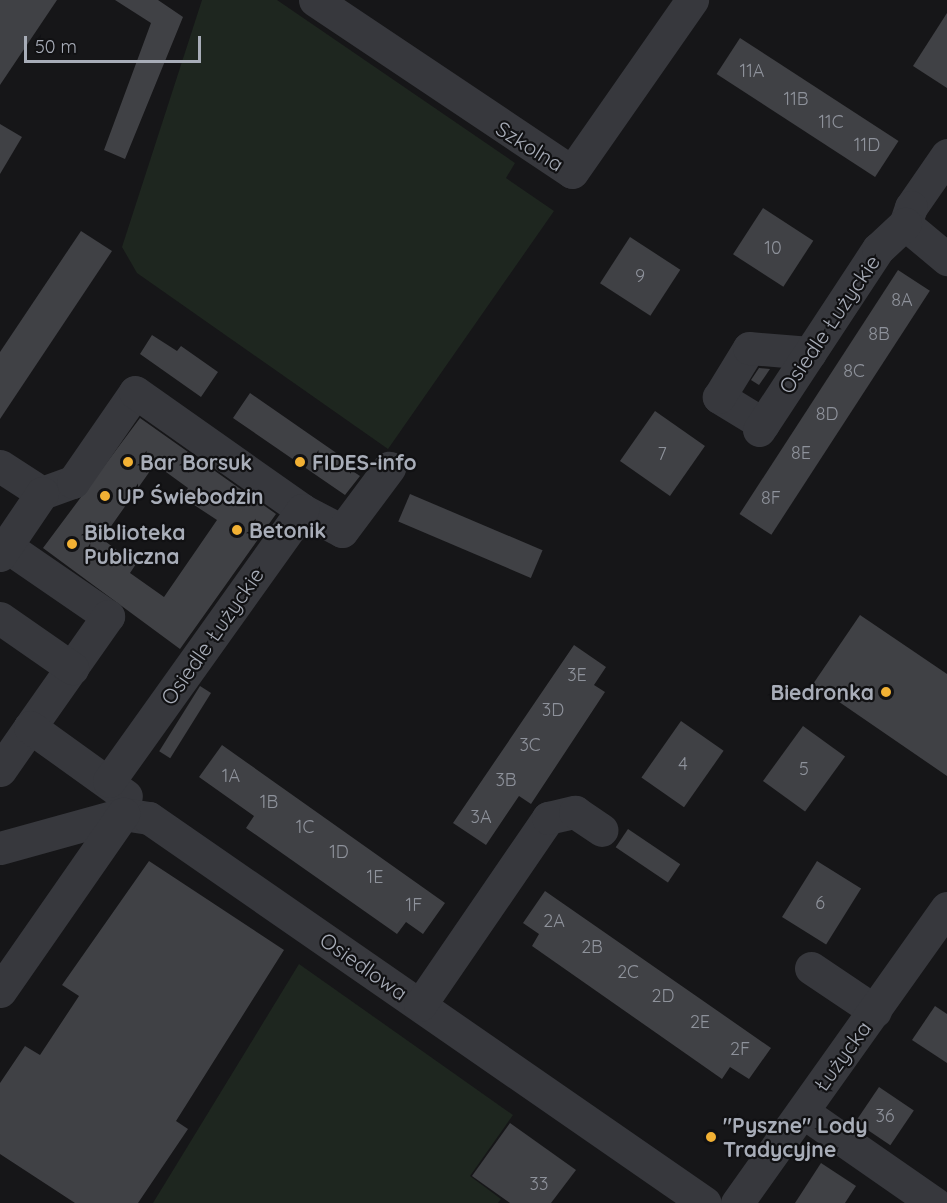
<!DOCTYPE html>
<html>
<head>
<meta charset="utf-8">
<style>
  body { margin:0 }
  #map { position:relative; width:947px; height:1203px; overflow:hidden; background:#161618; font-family:Quicksand,sans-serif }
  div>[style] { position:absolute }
  .green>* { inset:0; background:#1e261f }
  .building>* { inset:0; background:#404145; transform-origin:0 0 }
  .minor>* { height:33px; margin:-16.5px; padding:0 16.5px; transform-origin:16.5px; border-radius:16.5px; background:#37383d }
  .dots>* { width:16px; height:16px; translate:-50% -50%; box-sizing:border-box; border:3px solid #111113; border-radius:50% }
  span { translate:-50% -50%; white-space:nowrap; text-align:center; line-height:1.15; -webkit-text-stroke:4.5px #111113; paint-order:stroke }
  .number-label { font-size:18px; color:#8e929b }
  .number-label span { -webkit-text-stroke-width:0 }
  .street-label { font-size:21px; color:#a8adb8 }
  .poi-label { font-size:21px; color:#a8adb8; font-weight:700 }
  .left { translate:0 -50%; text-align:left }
  .right { translate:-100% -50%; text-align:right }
  .scale { position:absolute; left:24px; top:36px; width:177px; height:27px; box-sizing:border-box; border:3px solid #a8adb8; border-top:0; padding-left:8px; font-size:18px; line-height:21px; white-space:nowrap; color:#a8adb8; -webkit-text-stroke:4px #111113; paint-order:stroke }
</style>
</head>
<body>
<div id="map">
  <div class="green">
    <div style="clip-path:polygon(202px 0,277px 0,515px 163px,506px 178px,554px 211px,388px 449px,137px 273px,122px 247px)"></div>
    <div style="clip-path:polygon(299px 964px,513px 1115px,470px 1176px,501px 1199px,498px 1203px,153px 1203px)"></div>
  </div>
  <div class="building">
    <div style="clip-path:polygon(0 0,57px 0,0 85px)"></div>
    <div style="clip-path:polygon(115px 0,158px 0,183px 17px,125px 159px,104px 150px,151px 23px)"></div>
    <div style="clip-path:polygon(947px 13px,947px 88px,913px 66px)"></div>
    <div style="left:740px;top:38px;width:189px;height:43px;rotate:33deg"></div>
    <div style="clip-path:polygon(0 124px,22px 137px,0 174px)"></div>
    <div style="left:763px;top:208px;width:60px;height:55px;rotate:33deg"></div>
    <div style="clip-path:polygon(81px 231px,112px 251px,0 419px,0 352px)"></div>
    <div style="left:630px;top:237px;width:60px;height:55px;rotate:33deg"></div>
    <div style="left:898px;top:270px;width:38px;height:291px;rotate:33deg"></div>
    <div style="clip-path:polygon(152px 335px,177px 351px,181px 346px,218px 372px,201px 397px,140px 354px)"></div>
    <div style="clip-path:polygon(759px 368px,770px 369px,759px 385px,751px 380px)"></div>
    <div style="clip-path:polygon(250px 393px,345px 459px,342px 464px,360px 476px,345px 495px,233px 418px)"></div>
    <div style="left:655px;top:411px;width:61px;height:61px;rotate:35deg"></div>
    <div style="clip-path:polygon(evenodd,140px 418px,276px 514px,180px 649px,43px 548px,140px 418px,155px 464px,188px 488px,182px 497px,217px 520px,164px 597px,130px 573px,136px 564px,102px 539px,155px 464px)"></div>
    <div style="left:410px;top:494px;width:144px;height:30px;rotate:23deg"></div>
    <div style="clip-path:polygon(860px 615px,947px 674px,947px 776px,813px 684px)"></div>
    <div style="clip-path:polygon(574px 645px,606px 667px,594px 685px,605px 692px,531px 804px,519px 796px,486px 845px,453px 823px)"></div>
    <div style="left:200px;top:686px;width:13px;height:77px;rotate:32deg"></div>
    <div style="left:681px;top:721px;width:52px;height:69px;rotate:35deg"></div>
    <div style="left:803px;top:726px;width:52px;height:68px;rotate:36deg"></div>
    <div style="clip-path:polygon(222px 745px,445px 903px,423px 934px,406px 922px,397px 934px,246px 828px,254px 816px,199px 777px)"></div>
    <div style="left:628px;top:829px;width:63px;height:22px;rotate:34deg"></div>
    <div style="clip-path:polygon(149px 861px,284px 950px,176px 1121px,188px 1129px,138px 1203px,75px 1203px,0 1154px,0 1083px,25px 1046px,40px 1055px,79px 996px,62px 985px)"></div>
    <div style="left:817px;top:861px;width:52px;height:66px;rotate:32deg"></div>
    <div style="clip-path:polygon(545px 891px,771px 1048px,749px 1079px,730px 1067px,722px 1079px,532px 946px,539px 934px,523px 923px)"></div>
    <div style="clip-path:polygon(935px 1006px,947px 1014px,947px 1063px,912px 1040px)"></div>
    <div style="left:879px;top:1087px;width:42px;height:42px;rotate:34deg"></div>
    <div style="clip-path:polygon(510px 1123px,576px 1170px,551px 1203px,510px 1203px,472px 1176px)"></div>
    <div style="clip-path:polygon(821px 1163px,856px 1186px,845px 1203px,795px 1203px)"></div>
  </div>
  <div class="minor">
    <div style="left:315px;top:0;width:309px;rotate:33.8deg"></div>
    <div style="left:572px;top:172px;width:210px;rotate:-55.1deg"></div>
    <div style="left:947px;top:155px;width:63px;rotate:124.7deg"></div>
    <div style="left:911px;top:207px;width:18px;rotate:109deg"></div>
    <div style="left:905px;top:224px;width:55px;rotate:39.8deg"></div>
    <div style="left:763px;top:424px;width:52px;rotate:-148.5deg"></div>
    <div style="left:719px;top:397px;width:57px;rotate:-58.5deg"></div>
    <div style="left:749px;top:348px;width:61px;rotate:4.7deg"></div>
    <div style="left:759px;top:430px;width:217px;rotate:-56.7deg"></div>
    <div style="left:878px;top:249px;width:37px;rotate:-43deg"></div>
    <div style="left:0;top:466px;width:50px;rotate:32.7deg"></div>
    <div style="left:42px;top:493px;width:33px;rotate:-20deg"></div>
    <div style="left:73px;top:482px;width:109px;rotate:-55.4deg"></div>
    <div style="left:135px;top:392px;width:204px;rotate:35.2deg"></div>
    <div style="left:302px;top:510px;width:45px;rotate:27.7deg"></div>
    <div style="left:342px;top:531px;width:79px;rotate:-53.3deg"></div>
    <div style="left:6px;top:546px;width:124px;rotate:34.5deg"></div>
    <div style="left:108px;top:616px;width:136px;rotate:125.1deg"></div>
    <div style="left:0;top:555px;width:75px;rotate:-55.9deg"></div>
    <div style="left:0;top:618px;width:88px;rotate:34.8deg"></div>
    <div style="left:0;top:770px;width:52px;rotate:-55.1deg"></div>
    <div style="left:30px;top:727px;width:118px;rotate:35.7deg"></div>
    <div style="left:109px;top:781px;width:333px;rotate:-54.5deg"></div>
    <div style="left:0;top:848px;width:128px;rotate:-15.5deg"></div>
    <div style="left:123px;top:814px;width:26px;rotate:9deg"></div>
    <div style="left:149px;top:818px;width:676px;rotate:34.7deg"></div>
    <div style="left:811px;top:968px;width:77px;rotate:33.9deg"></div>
    <div style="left:0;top:991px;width:216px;rotate:-55.2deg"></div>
    <div style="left:420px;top:1005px;width:227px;rotate:-55.6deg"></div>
    <div style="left:548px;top:818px;width:28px;rotate:-13deg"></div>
    <div style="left:575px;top:812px;width:32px;rotate:34deg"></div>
    <div style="left:803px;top:1112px;width:160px;rotate:34.8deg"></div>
    <div style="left:737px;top:1203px;width:362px;rotate:-54.6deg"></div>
  </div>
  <div class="dots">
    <div style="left:128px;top:462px;background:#f2b134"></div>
    <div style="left:300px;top:462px;background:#f2b134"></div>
    <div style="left:105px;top:496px;background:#f2b134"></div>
    <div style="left:237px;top:530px;background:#f2b134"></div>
    <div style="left:72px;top:544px;background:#f2b134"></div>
    <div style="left:886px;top:692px;background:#f2b134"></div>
    <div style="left:711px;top:1137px;background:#f2b134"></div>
  </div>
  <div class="number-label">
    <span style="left:752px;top:71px">11A</span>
    <span style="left:796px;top:99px">11B</span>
    <span style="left:831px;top:122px">11C</span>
    <span style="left:867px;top:145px">11D</span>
    <span style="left:773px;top:248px">10</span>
    <span style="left:640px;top:276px">9</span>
    <span style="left:902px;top:300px">8A</span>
    <span style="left:879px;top:334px">8B</span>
    <span style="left:854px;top:371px">8C</span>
    <span style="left:827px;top:414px">8D</span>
    <span style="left:801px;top:453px">8E</span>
    <span style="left:662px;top:454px">7</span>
    <span style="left:771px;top:498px">8F</span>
    <span style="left:577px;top:675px">3E</span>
    <span style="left:553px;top:710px">3D</span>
    <span style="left:530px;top:745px">3C</span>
    <span style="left:683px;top:764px">4</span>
    <span style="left:804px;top:769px">5</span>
    <span style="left:231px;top:776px">1A</span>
    <span style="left:506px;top:780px">3B</span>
    <span style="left:269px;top:802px">1B</span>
    <span style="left:481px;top:817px">3A</span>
    <span style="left:305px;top:827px">1C</span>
    <span style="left:339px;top:852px">1D</span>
    <span style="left:375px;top:877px">1E</span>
    <span style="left:820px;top:903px">6</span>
    <span style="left:414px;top:905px">1F</span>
    <span style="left:554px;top:921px">2A</span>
    <span style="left:592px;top:947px">2B</span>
    <span style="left:628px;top:972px">2C</span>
    <span style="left:663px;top:996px">2D</span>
    <span style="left:700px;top:1022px">2E</span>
    <span style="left:740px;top:1049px">2F</span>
    <span style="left:885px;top:1116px">36</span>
    <span style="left:539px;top:1184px">33</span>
  </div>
  <div class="street-label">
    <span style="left:530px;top:146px;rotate:32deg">Szkolna</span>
    <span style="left:829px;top:324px;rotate:-56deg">Osiedle Łużyckie</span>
    <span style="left:212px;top:636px;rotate:-55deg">Osiedle Łużyckie</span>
    <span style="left:364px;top:966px;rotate:35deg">Osiedlowa</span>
    <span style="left:842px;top:1056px;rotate:-54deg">Łużycka</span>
  </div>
  <div class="poi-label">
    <span class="left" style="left:140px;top:462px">Bar Borsuk</span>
    <span class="left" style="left:312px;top:462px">FIDES-info</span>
    <span class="left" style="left:117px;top:496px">UP Świebodzin</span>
    <span class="left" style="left:249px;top:530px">Betonik</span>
    <span class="left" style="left:84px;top:544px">Biblioteka<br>Publiczna</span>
    <span class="right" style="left:874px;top:692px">Biedronka</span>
    <span class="left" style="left:723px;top:1137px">"Pyszne" Lody<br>Tradycyjne</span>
  </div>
  <div class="scale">50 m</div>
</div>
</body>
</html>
